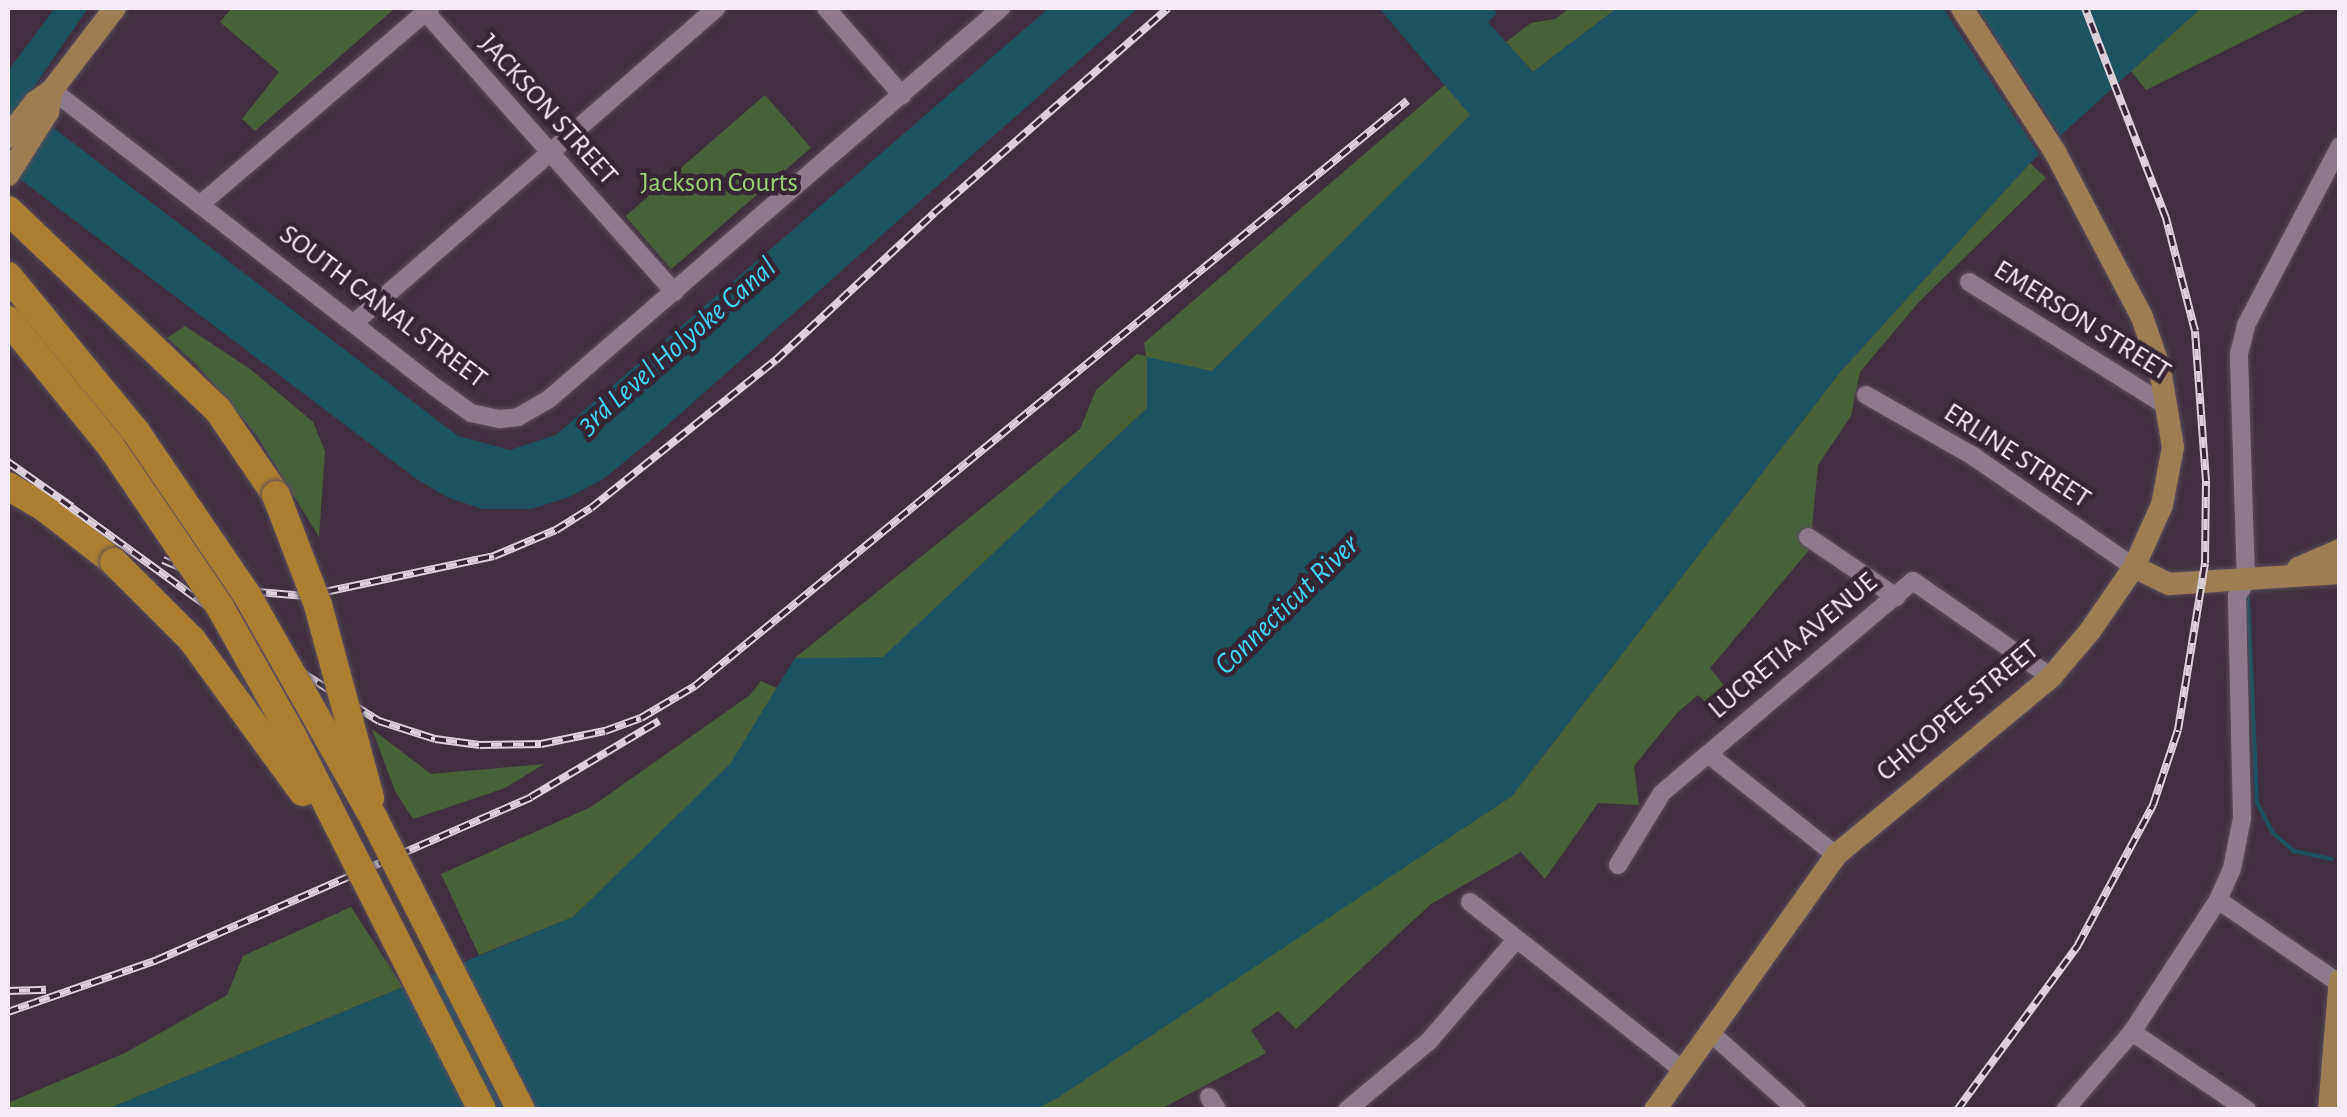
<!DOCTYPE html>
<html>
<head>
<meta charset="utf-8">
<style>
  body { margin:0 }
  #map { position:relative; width:2347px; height:1117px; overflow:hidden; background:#40303f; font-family:"Alegreya Sans",sans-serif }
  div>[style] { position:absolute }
  .green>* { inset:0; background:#486139; transform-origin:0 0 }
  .water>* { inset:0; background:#1d5360 }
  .pier>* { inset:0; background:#40303f }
  .stream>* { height:4px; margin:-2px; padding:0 2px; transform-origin:2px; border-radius:2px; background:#1d5360 }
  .roads { filter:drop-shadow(0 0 2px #5d4f5c) drop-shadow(0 0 2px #5d4f5c) }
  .minor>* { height:18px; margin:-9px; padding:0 9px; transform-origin:9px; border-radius:9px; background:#8d7b8c }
  .major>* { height:22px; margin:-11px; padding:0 11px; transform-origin:11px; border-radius:11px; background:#9e7d55 }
  .highway>* { height:28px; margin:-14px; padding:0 14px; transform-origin:14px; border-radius:14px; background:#aa7f31 }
  .rail>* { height:8px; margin-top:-4px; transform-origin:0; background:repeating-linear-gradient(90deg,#362635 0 11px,#dbd0da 0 22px); box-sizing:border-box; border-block:2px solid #dbd0da }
  .bridges { filter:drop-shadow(0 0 2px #5d4f5c) drop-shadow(0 0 2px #5d4f5c) }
  .highway-bridge>* { height:28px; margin:-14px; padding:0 14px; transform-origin:14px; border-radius:14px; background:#aa7f31 }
  span { translate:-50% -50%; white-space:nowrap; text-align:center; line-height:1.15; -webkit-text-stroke:9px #362635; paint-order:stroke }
  .street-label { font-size:28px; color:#f5ebf4 }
  .park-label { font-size:28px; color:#9ad079 }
  .water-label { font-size:30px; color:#41d6f8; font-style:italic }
  .frame { position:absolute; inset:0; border:10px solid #f5ebf4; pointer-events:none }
</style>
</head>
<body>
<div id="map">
  <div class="green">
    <div style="clip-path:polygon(232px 8px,395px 8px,255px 131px,242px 119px,279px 72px,220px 22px)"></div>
    <div style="clip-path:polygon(1570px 8px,1617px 8px,1533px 72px,1506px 42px,1531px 23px,1555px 19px)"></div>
    <div style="clip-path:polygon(2201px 8px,2310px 8px,2146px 90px,2131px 71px)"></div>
    <div style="clip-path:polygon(1445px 85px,1471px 115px,1212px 371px,1147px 408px,883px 658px,795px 658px,1080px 429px,1096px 390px,1137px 354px,1146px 356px,1144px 343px)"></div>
    <div style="left:765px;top:95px;width:70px;height:185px;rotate:49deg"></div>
    <div style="clip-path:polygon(2030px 163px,2046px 178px,1918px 303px,1860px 372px,1851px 416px,1818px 465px,1810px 549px,1710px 668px,1736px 700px,1722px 718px,1698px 695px,1677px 713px,1634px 766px,1639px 805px,1598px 803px,1545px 879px,1521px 852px,1431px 904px,1296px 1029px,1278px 1011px,1251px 1030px,1266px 1053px,1161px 1109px,1034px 1110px,1512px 796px,1841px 371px)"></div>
    <div style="clip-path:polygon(185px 326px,250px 369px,313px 422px,325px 451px,319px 537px,257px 436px,196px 364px,167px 338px)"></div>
    <div style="clip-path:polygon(761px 681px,777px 688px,731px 764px,573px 917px,479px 955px,441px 874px,591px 807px,750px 695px)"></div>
    <div style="clip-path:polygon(372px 729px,431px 774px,544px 764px,505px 788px,413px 819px,395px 791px)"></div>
    <div style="clip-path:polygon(351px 907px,403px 987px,108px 1109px,8px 1110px,8px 1103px,125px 1053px,227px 995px,243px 956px)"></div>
  </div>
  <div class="water">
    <div style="clip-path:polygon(55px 8px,88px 8px,22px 104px,458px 436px,510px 450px,556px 435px,1049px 8px,1138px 8px,645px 445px,602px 480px,569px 497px,531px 509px,483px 509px,449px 498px,418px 480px,8px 170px,8px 71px)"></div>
    <div style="clip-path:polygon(1379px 8px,1492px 8px,1497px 13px,1488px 22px,1533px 72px,1617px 8px,2201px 8px,2030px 163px,1841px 371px,1512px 796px,1059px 1097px,1034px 1110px,105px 1110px,573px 917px,730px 764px,795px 658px,883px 657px,1147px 408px,1147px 357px,1212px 371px,1470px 115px)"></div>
  </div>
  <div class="pier">
    <div style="clip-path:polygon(1943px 8px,1977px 8px,2063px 140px,2042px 159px)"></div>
  </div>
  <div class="stream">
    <div style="left:2248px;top:598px;width:205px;rotate:87.5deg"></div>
    <div style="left:2257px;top:803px;width:34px;rotate:62deg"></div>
    <div style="left:2273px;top:833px;width:28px;rotate:41deg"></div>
    <div style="left:2294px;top:851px;width:38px;rotate:12deg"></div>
  </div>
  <div class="roads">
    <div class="minor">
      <div style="left:422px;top:8px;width:380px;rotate:48.4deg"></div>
      <div style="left:826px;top:8px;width:116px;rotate:48.9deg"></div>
      <div style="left:52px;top:90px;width:485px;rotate:37.8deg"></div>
      <div style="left:435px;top:387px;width:44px;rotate:35.8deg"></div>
      <div style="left:471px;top:413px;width:30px;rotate:12deg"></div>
      <div style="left:500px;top:419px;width:18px;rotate:-6deg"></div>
      <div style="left:518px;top:417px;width:36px;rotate:-30deg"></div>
      <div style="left:549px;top:399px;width:598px;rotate:-40.86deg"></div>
      <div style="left:202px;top:203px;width:300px;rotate:-40.5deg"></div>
      <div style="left:1969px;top:282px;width:234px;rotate:32.1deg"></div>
      <div style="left:354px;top:323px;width:480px;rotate:-41deg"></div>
      <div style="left:1866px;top:395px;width:123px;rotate:29.7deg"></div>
      <div style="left:1973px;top:456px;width:196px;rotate:34.6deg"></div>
      <div style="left:1808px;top:537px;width:107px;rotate:34.3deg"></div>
      <div style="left:1708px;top:754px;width:268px;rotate:-40.2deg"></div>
      <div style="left:1913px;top:581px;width:168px;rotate:34.8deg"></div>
      <div style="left:1618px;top:865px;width:84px;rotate:-58.6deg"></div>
      <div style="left:1662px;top:793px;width:60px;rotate:-40.3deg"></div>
      <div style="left:1708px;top:754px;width:163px;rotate:38.3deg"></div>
      <div style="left:2218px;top:900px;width:148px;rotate:34.5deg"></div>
      <div style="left:1470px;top:902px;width:273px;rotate:38.3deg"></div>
      <div style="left:2132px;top:1032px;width:139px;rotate:34.1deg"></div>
      <div style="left:1712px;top:1034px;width:114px;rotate:41.8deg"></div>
      <div style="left:1209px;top:1097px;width:15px;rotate:58deg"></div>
      <div style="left:1347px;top:1110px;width:107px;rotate:-40.1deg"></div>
      <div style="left:1429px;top:1041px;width:132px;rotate:-49.3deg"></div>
      <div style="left:2065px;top:1110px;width:103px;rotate:-49.3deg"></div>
      <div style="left:2132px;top:1032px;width:158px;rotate:-56.9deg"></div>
      <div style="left:2218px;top:900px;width:34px;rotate:-66deg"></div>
      <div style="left:2232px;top:869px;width:52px;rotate:-78.9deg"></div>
      <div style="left:2242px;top:818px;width:222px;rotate:-91.3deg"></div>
      <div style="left:2237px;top:596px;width:17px;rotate:-59deg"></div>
      <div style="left:2246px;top:581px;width:227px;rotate:-91.8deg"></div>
      <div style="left:2239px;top:354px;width:30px;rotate:-76deg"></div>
      <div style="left:2246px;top:325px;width:202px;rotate:-62.3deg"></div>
    </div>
    <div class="major">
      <div style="left:8px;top:137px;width:44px;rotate:-52.4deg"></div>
      <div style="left:35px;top:102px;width:21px;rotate:-35deg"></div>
      <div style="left:52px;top:90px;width:103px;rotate:-52.5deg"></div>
      <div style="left:8px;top:175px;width:75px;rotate:-57.6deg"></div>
      <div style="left:48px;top:112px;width:22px;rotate:-80deg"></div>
      <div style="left:2134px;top:567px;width:39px;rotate:26deg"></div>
      <div style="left:2169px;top:584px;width:171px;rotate:-3.7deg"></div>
      <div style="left:2298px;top:568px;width:46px;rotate:-23.2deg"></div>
      <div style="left:1655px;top:1110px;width:313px;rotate:-54.6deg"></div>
      <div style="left:1836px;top:855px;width:279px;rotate:-39.6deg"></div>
      <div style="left:2051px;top:677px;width:60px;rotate:-49.7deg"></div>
      <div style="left:2090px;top:631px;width:78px;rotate:-55.5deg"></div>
      <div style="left:2134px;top:567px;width:68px;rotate:-65.7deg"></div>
      <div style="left:2162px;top:505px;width:59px;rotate:-79.3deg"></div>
      <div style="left:2173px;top:447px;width:79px;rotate:-99.5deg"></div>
      <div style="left:2160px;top:369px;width:55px;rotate:-109.1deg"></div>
      <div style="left:2142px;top:317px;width:187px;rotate:-117.8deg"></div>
      <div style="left:2055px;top:152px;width:171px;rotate:-122.9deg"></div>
      <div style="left:2329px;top:1110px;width:130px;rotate:-85.2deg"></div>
    </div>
    <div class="highway">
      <div style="left:8px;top:210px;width:290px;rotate:43.6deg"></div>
      <div style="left:218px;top:410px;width:103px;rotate:55.7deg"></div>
      <div style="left:8px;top:486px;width:43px;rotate:30.7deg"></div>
      <div style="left:45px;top:508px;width:88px;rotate:38deg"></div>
    </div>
  </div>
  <div class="rail">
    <div style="left:8px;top:462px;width:78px;rotate:35.1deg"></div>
    <div style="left:61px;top:500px;width:271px;rotate:36deg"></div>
    <div style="left:280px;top:659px;width:117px;rotate:32.1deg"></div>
    <div style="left:379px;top:721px;width:59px;rotate:17.8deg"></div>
    <div style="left:435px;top:739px;width:45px;rotate:7.6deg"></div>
    <div style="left:480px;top:745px;width:61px;rotate:-0.9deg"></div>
    <div style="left:541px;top:744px;width:65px;rotate:-11.5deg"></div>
    <div style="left:605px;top:731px;width:38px;rotate:-20deg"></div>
    <div style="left:641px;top:718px;width:63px;rotate:-30.7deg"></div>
    <div style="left:695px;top:686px;width:922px;rotate:-39.41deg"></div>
    <div style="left:163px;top:560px;width:76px;rotate:23.2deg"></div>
    <div style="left:233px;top:590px;width:73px;rotate:4.7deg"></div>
    <div style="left:306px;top:596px;width:192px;rotate:-12deg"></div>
    <div style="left:494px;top:556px;width:67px;rotate:-22.8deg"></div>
    <div style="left:556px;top:530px;width:41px;rotate:-32.2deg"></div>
    <div style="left:591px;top:508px;width:237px;rotate:-38.7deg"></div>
    <div style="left:776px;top:360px;width:216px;rotate:-42.9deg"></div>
    <div style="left:934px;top:213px;width:311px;rotate:-41.2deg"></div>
    <div style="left:8px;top:991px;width:38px;rotate:-2deg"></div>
    <div style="left:8px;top:1012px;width:158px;rotate:-19.2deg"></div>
    <div style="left:157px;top:960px;width:408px;rotate:-23.5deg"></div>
    <div style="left:531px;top:797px;width:149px;rotate:-30.7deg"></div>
    <div style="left:1957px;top:1110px;width:205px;rotate:-53.7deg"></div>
    <div style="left:2078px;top:945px;width:159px;rotate:-61.8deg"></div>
    <div style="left:2153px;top:805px;width:79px;rotate:-71.6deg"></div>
    <div style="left:2178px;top:730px;width:169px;rotate:-80.8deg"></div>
    <div style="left:2205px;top:563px;width:82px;rotate:-89.3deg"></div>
    <div style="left:2206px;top:481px;width:150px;rotate:-94.2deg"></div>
    <div style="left:2195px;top:331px;width:117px;rotate:-104.4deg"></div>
    <div style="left:2166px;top:218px;width:225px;rotate:-111.1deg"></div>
  </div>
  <div class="bridges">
    <div class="highway-bridge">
      <div style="left:8px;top:276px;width:202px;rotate:50.6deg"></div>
      <div style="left:136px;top:432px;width:197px;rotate:55.7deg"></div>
      <div style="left:247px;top:595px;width:257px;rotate:60.4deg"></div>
      <div style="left:374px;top:819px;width:326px;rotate:63.2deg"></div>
      <div style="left:8px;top:320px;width:161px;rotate:50.8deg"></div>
      <div style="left:110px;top:445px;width:196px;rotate:55.8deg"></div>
      <div style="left:220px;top:607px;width:147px;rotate:60.6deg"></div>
      <div style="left:292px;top:735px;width:420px;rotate:63.1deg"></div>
      <div style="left:276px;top:495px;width:118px;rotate:69.1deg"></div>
      <div style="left:318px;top:605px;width:200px;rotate:74.9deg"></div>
      <div style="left:114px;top:562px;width:110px;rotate:45deg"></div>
      <div style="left:192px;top:640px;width:188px;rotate:53.9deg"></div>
    </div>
  </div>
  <div class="street-label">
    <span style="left:548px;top:110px;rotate:48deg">JACKSON STREET</span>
    <span style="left:383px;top:307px;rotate:37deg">SOUTH CANAL STREET</span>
    <span style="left:2082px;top:321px;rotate:32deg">EMERSON STREET</span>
    <span style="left:2017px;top:456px;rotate:33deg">ERLINE STREET</span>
    <span style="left:1793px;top:646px;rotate:-40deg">LUCRETIA AVENUE</span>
    <span style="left:1958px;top:711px;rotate:-40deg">CHICOPEE STREET</span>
  </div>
  <div class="park-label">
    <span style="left:719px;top:183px">Jackson Courts</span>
  </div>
  <div class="water-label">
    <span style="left:677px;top:346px;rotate:-41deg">3rd Level Holyoke Canal</span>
    <span style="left:1287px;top:605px;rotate:-44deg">Connecticut River</span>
  </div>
  <div class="frame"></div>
</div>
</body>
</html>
